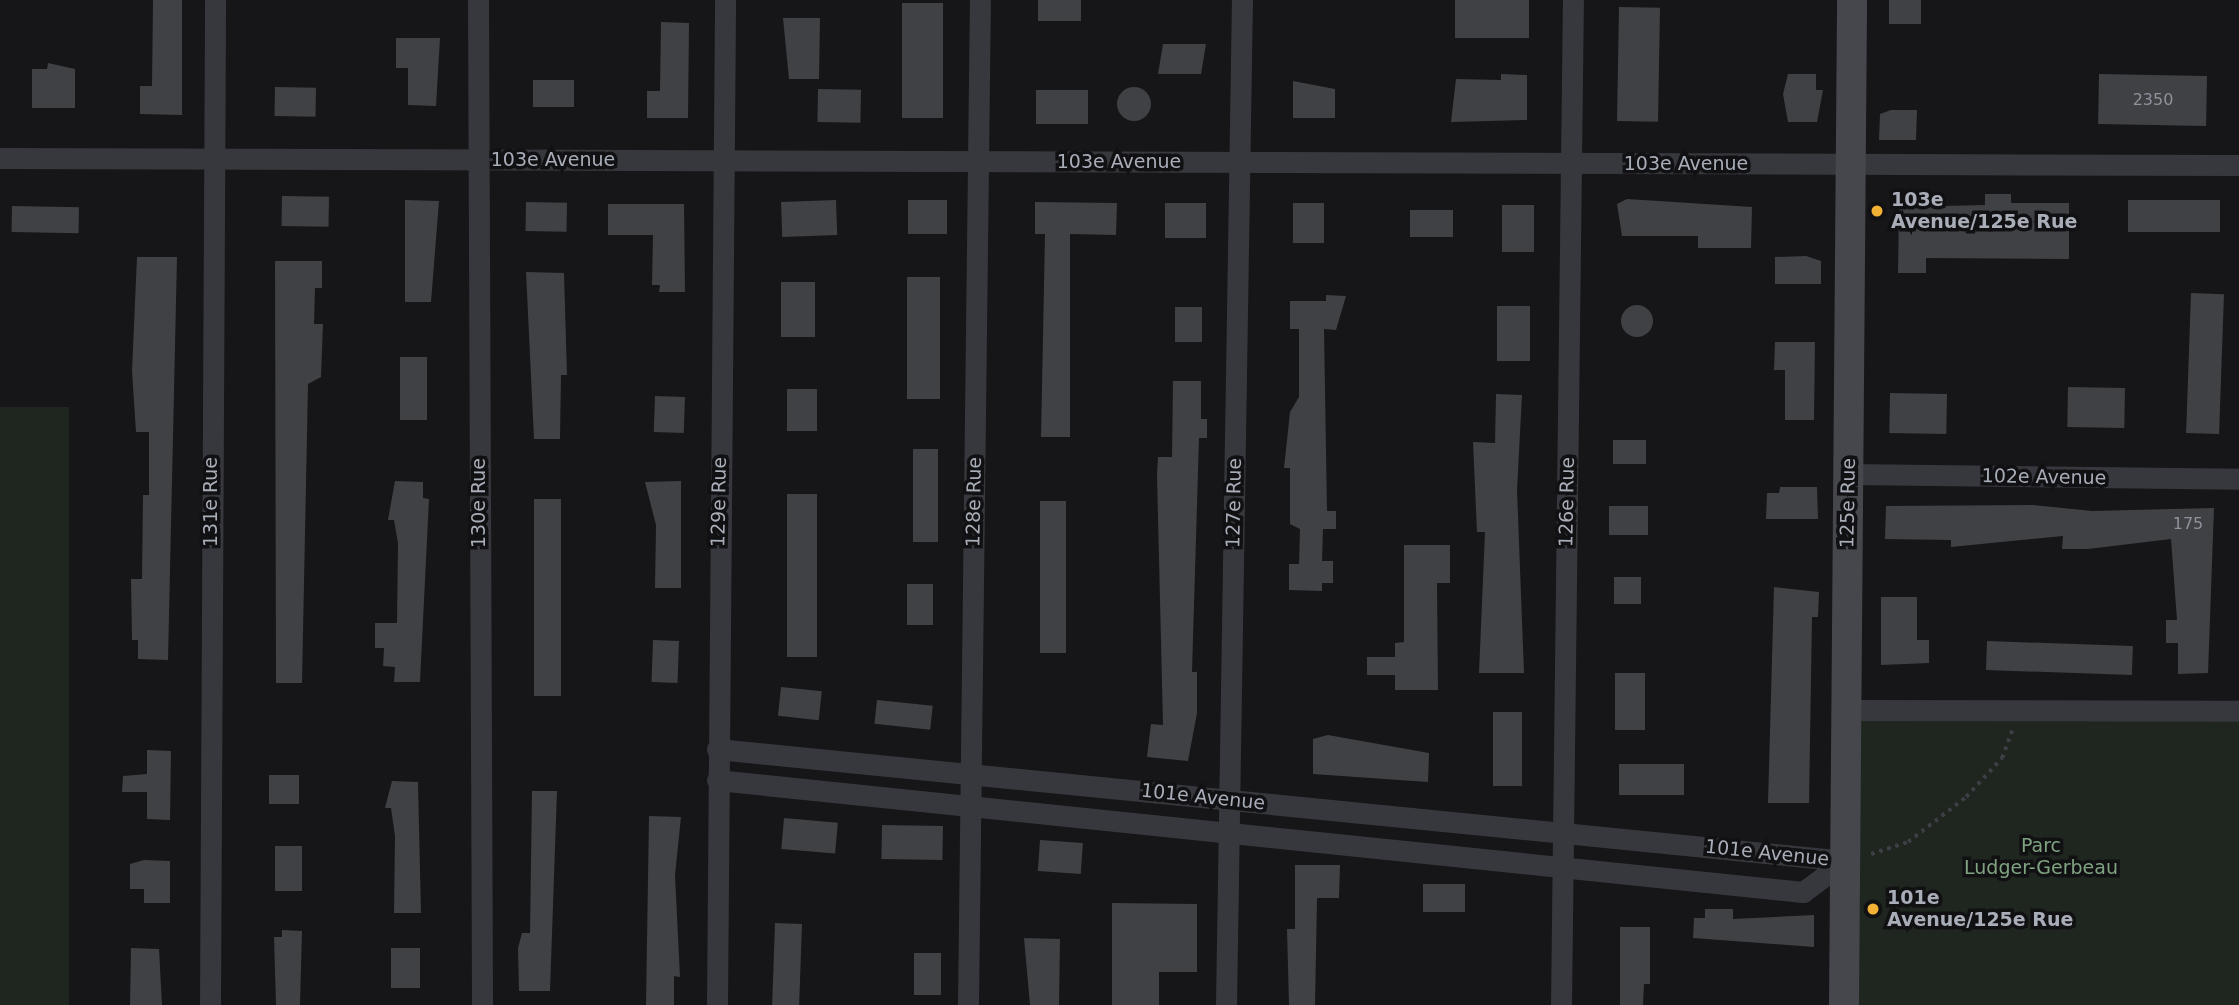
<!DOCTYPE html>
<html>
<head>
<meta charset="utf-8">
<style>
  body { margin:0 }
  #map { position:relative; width:2239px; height:1005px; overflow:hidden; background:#161618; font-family:"DejaVu Sans",sans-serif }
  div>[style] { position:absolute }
  .green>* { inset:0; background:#1e261f; transform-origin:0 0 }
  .building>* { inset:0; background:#404145; transform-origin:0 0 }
  .round { border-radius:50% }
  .path>* { height:3.5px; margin-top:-1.75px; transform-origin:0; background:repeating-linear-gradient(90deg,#3d3f44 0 3.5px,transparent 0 8.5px) }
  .minor>* { height:21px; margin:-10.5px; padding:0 10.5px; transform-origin:10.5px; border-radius:10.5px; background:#37383d }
  .secondary>* { height:30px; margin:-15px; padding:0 15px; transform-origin:15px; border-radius:15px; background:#45474d }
  .dots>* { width:19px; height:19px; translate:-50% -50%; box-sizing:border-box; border:4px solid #111113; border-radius:50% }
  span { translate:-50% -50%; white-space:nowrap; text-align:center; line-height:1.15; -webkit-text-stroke:7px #111113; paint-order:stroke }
  .number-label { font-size:16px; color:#8e929b }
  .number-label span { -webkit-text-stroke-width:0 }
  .street-label { font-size:19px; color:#a8adb8 }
  .poi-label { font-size:19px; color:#a8adb8; font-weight:700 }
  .left { translate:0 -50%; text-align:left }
  .park-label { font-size:19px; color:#7fa381 }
</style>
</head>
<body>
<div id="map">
  <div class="green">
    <div style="left:69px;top:407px;width:598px;height:69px;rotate:90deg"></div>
    <div style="left:1844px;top:710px;width:395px;height:295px"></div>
  </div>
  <div class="building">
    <div style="clip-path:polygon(153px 0,182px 0,182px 115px,140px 114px,140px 86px,152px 86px)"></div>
    <div style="left:1038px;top:0;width:43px;height:21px"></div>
    <div style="left:1455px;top:0;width:74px;height:38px"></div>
    <div style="left:1889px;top:0;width:32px;height:24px"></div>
    <div style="left:902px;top:3px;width:41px;height:115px"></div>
    <div style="left:1619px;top:7px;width:41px;height:114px;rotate:1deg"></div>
    <div style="clip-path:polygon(783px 18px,820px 18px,819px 79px,789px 79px)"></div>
    <div style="clip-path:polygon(661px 22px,689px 23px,688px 118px,647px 118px,647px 91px,660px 91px)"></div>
    <div style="clip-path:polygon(396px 38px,440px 38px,436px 106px,408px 105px,408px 68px,396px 68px)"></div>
    <div style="clip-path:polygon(1163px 44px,1206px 44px,1201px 74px,1158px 74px)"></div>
    <div style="clip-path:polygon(48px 63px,75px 69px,75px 108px,32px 108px,32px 69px,47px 69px)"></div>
    <div style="clip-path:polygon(1501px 74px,1527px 75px,1527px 120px,1451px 122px,1456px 79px,1501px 80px)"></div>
    <div style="clip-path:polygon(1788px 74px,1816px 74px,1816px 90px,1823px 90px,1817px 122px,1788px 122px,1783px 94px)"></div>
    <div style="left:2099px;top:74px;width:108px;height:50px;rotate:1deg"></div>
    <div style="left:533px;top:80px;width:41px;height:27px"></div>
    <div style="clip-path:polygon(1293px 81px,1335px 89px,1335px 118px,1293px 118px)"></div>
    <div style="left:275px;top:87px;width:41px;height:29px;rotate:1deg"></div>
    <div class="round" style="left:1117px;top:87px;width:34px;height:34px"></div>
    <div style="left:818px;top:89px;width:43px;height:33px;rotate:1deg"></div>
    <div style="left:1036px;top:90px;width:52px;height:34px"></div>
    <div style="clip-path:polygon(1891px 110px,1917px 110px,1916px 140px,1879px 140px,1880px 114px)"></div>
    <div style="clip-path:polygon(1985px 194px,2011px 194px,2011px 203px,2069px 203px,2069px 259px,1926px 258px,1926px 273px,1898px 273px,1899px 207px,1985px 205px)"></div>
    <div style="left:282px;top:196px;width:47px;height:30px;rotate:1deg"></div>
    <div style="clip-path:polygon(1627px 199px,1752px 207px,1751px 248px,1698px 248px,1698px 236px,1622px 236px,1617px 204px)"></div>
    <div style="clip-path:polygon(405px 200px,439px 201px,431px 302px,405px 302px)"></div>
    <div style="left:836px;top:200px;width:35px;height:55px;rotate:88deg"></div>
    <div style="left:908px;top:200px;width:39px;height:34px"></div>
    <div style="left:2128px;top:200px;width:92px;height:32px"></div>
    <div style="left:526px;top:202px;width:41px;height:29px;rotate:1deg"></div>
    <div style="clip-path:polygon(1035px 202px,1117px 203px,1116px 235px,1070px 234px,1070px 437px,1041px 437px,1045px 234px,1035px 234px)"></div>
    <div style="left:1165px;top:203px;width:41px;height:35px"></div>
    <div style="left:1293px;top:203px;width:31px;height:40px"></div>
    <div style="clip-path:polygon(608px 204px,684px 204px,685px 292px,659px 292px,660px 285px,652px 285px,653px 235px,608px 235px)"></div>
    <div style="left:1502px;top:205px;width:32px;height:47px"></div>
    <div style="left:12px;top:206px;width:67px;height:26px;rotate:1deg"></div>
    <div style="left:1453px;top:210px;width:27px;height:43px;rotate:90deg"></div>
    <div style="clip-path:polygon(1806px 256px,1821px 261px,1821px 284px,1775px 284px,1775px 257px)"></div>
    <div style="clip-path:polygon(137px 257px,177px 257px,168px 660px,138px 659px,138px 640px,132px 640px,131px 579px,142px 579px,143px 495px,149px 495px,149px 432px,136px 432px,132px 371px)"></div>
    <div style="clip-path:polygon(275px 261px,322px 261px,322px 288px,315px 288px,314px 324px,323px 324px,321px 377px,308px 384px,302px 683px,276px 683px)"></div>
    <div style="clip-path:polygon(526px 272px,564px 273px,567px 375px,561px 375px,560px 439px,534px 439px)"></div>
    <div style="left:907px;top:277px;width:33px;height:122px"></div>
    <div style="left:781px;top:282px;width:34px;height:55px"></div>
    <div style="left:2191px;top:293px;width:33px;height:140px;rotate:2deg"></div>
    <div style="clip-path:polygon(1326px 295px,1346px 296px,1336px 330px,1324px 329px,1327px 511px,1336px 511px,1336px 529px,1323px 529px,1322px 561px,1333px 561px,1333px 583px,1322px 583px,1322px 591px,1289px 590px,1289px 564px,1299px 564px,1300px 529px,1290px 524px,1290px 468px,1284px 468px,1290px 412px,1299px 397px,1299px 329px,1290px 329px,1290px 301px,1326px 301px)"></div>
    <div class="round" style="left:1621px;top:305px;width:32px;height:32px"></div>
    <div style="left:1497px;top:306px;width:33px;height:55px"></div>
    <div style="left:1175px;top:307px;width:27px;height:35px"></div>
    <div style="clip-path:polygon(1775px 342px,1815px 342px,1814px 420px,1785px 420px,1785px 370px,1774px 370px)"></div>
    <div style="left:400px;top:357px;width:27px;height:63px"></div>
    <div style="clip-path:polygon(1173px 381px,1201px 381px,1201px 419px,1207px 419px,1207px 438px,1199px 438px,1192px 672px,1197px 672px,1197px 713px,1188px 761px,1147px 757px,1151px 724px,1163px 725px,1157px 475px,1158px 457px,1172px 457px)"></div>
    <div style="left:2068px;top:387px;width:57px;height:40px;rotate:1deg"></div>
    <div style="left:787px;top:389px;width:30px;height:42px"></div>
    <div style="left:1890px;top:393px;width:57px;height:40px;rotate:1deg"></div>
    <div style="clip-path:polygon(1496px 394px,1522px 395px,1517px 490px,1524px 673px,1479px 673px,1485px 532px,1477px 532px,1473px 442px,1495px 443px)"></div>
    <div style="left:655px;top:396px;width:30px;height:36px;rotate:2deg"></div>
    <div style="left:1613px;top:440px;width:33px;height:24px"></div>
    <div style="left:913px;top:449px;width:25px;height:93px"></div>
    <div style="clip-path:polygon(395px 481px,423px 482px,423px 498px,429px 499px,420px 682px,394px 682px,395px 667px,383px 666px,384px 648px,375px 648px,375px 623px,397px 623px,398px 543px,394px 520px,388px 520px)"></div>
    <div style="clip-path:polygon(681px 481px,681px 588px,655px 588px,656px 525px,645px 482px)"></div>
    <div style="clip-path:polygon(1780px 487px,1817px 487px,1818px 519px,1766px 519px,1767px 493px,1779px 493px)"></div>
    <div style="left:787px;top:494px;width:30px;height:163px"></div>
    <div style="left:534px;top:499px;width:27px;height:197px"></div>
    <div style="left:1040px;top:501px;width:26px;height:152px"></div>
    <div style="clip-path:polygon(2033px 505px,2092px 511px,2214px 508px,2208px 673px,2178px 674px,2178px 643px,2166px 643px,2166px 620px,2177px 620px,2171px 539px,2088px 549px,2062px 549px,2063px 536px,1951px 547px,1951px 540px,1885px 539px,1886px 506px)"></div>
    <div style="left:1609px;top:506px;width:39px;height:29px"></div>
    <div style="clip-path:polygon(1404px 545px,1450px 545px,1450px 583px,1437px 583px,1438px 690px,1395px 690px,1395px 675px,1367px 675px,1367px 657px,1395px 657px,1395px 643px,1404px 642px)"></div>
    <div style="left:1614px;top:577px;width:27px;height:27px"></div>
    <div style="left:907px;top:584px;width:26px;height:41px"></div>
    <div style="clip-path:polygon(1774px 587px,1819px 592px,1818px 617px,1812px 617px,1809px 803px,1768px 803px)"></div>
    <div style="clip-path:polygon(1881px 597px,1917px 597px,1917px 640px,1929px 640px,1929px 663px,1881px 665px)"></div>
    <div style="left:653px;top:640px;width:26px;height:42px;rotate:2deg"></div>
    <div style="left:1987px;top:641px;width:146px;height:29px;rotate:2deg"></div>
    <div style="left:1615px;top:673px;width:30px;height:57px"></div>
    <div style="left:781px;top:687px;width:41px;height:29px;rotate:6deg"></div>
    <div style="left:877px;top:700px;width:56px;height:24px;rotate:6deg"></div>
    <div style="left:1493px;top:712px;width:29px;height:74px"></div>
    <div style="clip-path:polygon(1328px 735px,1429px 753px,1428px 782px,1313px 774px,1313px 739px)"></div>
    <div style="clip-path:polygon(147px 750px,171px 751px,170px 820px,147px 819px,147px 792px,122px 792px,123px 776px,147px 774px)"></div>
    <div style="left:1619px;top:764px;width:65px;height:31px"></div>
    <div style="left:269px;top:775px;width:30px;height:29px"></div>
    <div style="clip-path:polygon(392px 781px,418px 782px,421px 913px,394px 913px,395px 836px,391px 808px,385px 808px)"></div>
    <div style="clip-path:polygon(532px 791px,557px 791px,550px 991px,519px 991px,518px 948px,522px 933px,530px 933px)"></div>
    <div style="clip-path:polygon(649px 816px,681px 817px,675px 875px,680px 977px,674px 976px,674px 1005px,646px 1005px)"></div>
    <div style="left:784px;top:818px;width:54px;height:31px;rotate:5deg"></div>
    <div style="left:882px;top:825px;width:61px;height:34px;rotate:1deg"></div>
    <div style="left:1040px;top:840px;width:43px;height:31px;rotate:4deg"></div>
    <div style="left:275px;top:846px;width:27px;height:45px"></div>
    <div style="clip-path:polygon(144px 860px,170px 861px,170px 903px,144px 903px,144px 889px,130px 889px,130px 864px)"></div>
    <div style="clip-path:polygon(1295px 865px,1340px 865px,1339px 898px,1317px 898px,1315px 1005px,1289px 1005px,1287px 929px,1295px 929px)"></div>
    <div style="left:1423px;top:884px;width:42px;height:28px"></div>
    <div style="clip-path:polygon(1112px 903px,1197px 904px,1197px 972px,1159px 972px,1159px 1005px,1112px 1005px)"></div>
    <div style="clip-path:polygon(1705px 909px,1733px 909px,1733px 919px,1814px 915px,1814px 947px,1693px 938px,1694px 918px,1705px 918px)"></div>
    <div style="left:775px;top:923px;width:27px;height:82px;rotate:2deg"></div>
    <div style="clip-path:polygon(1620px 927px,1650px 927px,1650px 984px,1644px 984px,1643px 1005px,1620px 1005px)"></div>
    <div style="clip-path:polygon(282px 930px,302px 931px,300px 1005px,276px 1005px,274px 937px,282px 937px)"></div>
    <div style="clip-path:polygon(1024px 938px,1060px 939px,1059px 1005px,1030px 1005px)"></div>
    <div style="clip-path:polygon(131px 948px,159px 949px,162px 1005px,130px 1005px)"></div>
    <div style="left:391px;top:948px;width:29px;height:40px"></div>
    <div style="left:914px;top:953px;width:27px;height:42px"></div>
  </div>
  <div class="path">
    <div style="left:1871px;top:854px;width:39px;rotate:-18deg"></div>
    <div style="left:1908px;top:842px;width:73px;rotate:-37.8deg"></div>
    <div style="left:1966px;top:797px;width:53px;rotate:-47.3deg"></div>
    <div style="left:2002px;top:758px;width:30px;rotate:-70deg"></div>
  </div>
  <div class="minor">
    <div style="left:478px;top:0;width:1005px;rotate:89.77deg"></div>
    <div style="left:0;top:158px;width:2239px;rotate:0.18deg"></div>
    <div style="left:1848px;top:474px;width:391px;rotate:0.7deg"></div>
    <div style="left:1844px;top:710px;width:395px;rotate:0.1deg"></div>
    <div style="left:717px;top:749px;width:1134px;rotate:5.67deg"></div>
    <div style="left:717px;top:780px;width:1092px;rotate:5.89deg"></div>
    <div style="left:1803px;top:892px;width:52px;rotate:-36.4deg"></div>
    <div style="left:210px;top:1005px;width:1005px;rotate:-89.71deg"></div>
    <div style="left:717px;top:1005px;width:1005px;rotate:-89.54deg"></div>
    <div style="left:968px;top:1005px;width:1005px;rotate:-89.32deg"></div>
    <div style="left:1226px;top:1005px;width:1005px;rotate:-89.09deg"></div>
    <div style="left:1561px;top:1005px;width:1005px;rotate:-89.32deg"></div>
  </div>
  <div class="secondary">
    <div style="left:1844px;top:1005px;width:1005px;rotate:-89.54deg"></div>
  </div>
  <div class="dots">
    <div style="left:1877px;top:211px;background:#f2b134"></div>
    <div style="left:1873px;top:909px;background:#f2b134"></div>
  </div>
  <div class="number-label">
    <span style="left:2153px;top:100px">2350</span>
    <span style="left:2188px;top:524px">175</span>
  </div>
  <div class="street-label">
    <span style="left:553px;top:160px">103e Avenue</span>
    <span style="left:1119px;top:162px">103e Avenue</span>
    <span style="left:1686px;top:164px">103e Avenue</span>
    <span style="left:2044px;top:477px;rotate:1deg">102e Avenue</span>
    <span style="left:211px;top:502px;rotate:-90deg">131e Rue</span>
    <span style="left:719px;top:502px;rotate:-89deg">129e Rue</span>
    <span style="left:974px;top:502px;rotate:-89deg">128e Rue</span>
    <span style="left:1567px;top:502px;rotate:-89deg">126e Rue</span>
    <span style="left:479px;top:503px;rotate:-90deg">130e Rue</span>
    <span style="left:1234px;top:503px;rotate:-89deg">127e Rue</span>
    <span style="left:1848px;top:503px;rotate:-89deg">125e Rue</span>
    <span style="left:1203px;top:797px;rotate:6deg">101e Avenue</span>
    <span style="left:1767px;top:853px;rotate:6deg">101e Avenue</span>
  </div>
  <div class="poi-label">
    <span class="left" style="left:1891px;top:211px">103e<br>Avenue/125e Rue</span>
    <span class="left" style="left:1887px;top:909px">101e<br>Avenue/125e Rue</span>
  </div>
  <div class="park-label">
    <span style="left:2041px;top:857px">Parc<br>Ludger-Gerbeau</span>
  </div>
</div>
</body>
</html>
